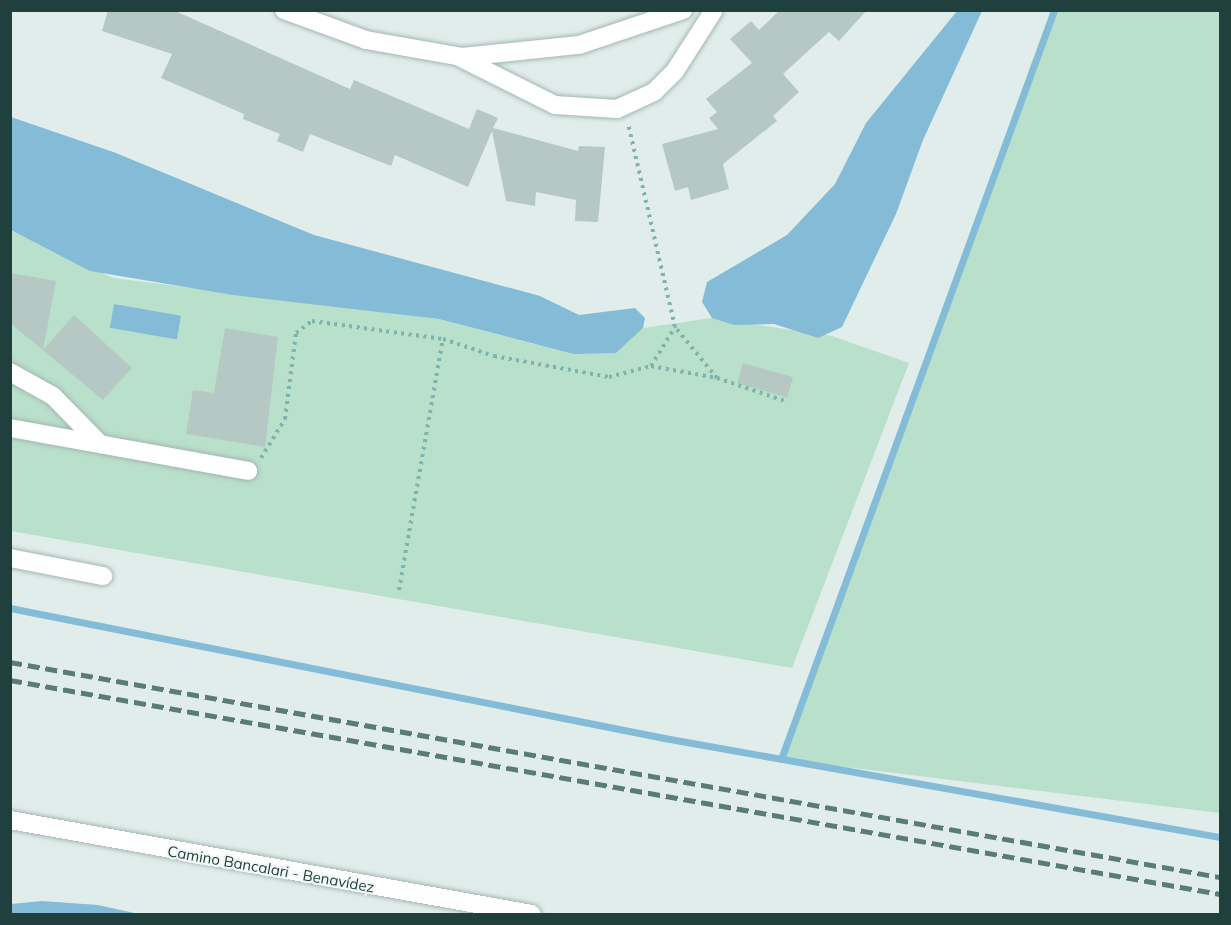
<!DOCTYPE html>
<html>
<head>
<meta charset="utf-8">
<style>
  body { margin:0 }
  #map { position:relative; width:1231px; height:925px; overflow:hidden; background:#e1edea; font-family:Mulish,sans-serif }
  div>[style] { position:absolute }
  .green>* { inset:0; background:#b8e0ca }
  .water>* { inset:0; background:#84bcd8; transform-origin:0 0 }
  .stream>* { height:7px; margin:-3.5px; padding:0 3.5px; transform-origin:3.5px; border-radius:3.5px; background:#84bcd8 }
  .building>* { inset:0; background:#b6c8c4; transform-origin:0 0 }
  .path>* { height:4px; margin-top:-2px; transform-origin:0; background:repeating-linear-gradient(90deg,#7fb4ad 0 3px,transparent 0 7.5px) }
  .roads { filter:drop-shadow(0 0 2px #a3b6b3) drop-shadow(0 0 2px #a3b6b3) }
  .minor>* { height:18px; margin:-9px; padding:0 9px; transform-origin:9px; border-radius:9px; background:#fff }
  .secondary>* { height:18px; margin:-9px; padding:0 9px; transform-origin:9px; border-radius:9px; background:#fff }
  .rail>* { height:4.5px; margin-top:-2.25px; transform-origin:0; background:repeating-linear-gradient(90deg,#5a7c78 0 12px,transparent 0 18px) }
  span { translate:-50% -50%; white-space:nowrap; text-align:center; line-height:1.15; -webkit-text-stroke:4.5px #f2f9f7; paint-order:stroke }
  .street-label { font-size:15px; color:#20403d }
  .frame { position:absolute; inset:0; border:12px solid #20403d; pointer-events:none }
</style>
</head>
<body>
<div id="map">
  <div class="green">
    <div style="clip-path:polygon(1055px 11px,1220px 11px,1220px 813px,781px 759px)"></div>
    <div style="clip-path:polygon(10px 230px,113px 278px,439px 319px,533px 344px,616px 353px,643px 328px,712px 318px,832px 336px,909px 363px,792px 668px,11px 531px)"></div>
  </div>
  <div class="water">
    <div style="clip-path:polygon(957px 11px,982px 11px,923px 140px,896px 214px,842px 327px,818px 338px,774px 324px,734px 325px,712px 318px,702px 302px,707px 282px,787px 235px,835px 184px,866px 123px)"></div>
    <div style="clip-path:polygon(11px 117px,116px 153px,314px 235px,540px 296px,579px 315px,635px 308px,645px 318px,643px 328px,616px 353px,574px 354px,439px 319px,233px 295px,90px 271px,11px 230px)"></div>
    <div style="left:114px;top:304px;width:68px;height:24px;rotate:10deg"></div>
    <div style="clip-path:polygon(42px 901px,98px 905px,139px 914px,11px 914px,11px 904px)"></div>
  </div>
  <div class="stream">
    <div style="left:10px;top:608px;width:667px;rotate:11.24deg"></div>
    <div style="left:664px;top:738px;width:565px;rotate:10.1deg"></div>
    <div style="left:781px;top:759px;width:797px;rotate:-69.97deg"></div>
  </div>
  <div class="building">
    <div style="clip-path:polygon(108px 10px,173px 10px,350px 89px,354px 80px,469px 129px,477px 109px,498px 118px,493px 128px,578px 151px,579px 146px,605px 147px,598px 222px,575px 221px,576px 200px,536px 192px,535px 206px,506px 201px,492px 131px,468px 187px,395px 155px,391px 166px,310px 134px,303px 152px,277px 141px,280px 134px,243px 119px,244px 114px,161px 78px,172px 54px,102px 31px)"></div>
    <div style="clip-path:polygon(780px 10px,867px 10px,839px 41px,829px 32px,783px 74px,799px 92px,773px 116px,777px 121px,723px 164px,729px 189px,691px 200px,688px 187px,675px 191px,662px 144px,718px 129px,709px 118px,717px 112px,706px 99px,752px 63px,730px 39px,751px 21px,759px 30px)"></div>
    <div style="clip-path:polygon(10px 273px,56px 281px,43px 350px,74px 315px,132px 368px,103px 400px,10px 323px)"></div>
    <div style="clip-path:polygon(225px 328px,278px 337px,265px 447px,186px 434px,193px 390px,214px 393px)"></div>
    <div style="left:743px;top:363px;width:52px;height:21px;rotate:16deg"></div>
  </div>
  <div class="path">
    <div style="left:651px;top:366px;width:67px;rotate:10.3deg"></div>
    <div style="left:717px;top:378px;width:66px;rotate:-129.5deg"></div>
    <div style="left:717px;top:378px;width:75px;rotate:18.7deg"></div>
    <div style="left:261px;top:458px;width:46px;rotate:-58.4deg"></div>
    <div style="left:285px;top:419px;width:87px;rotate:-82.7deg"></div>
    <div style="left:296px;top:333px;width:20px;rotate:-37deg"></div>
    <div style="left:312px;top:321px;width:132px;rotate:7.8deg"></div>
    <div style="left:443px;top:339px;width:54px;rotate:18.4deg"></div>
    <div style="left:494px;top:356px;width:117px;rotate:10.3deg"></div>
    <div style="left:609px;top:377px;width:43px;rotate:-14.7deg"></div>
    <div style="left:651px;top:366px;width:46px;rotate:-58.4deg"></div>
    <div style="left:675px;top:327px;width:208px;rotate:-103deg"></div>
    <div style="left:399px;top:590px;width:255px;rotate:-80.1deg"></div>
  </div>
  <div class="roads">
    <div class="minor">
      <div style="left:284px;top:10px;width:87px;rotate:20.1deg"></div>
      <div style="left:366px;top:40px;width:97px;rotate:10deg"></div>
      <div style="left:462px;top:57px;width:118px;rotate:-5.9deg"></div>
      <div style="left:579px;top:45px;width:110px;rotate:-18.6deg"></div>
      <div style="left:461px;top:58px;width:105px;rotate:26.6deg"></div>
      <div style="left:555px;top:105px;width:62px;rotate:3.7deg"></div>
      <div style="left:617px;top:109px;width:41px;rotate:-24.7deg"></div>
      <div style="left:654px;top:92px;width:30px;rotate:-45deg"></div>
      <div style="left:675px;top:71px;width:72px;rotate:-57.4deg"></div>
      <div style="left:10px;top:372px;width:49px;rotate:29.2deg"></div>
      <div style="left:53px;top:396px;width:67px;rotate:45.6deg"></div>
      <div style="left:10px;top:428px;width:242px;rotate:10.2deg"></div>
      <div style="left:10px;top:558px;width:95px;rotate:11deg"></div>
    </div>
    <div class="secondary">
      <div style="left:10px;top:820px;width:530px;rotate:10.21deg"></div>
    </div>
  </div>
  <div class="rail">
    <div style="left:10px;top:662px;width:1229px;rotate:10.08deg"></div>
    <div style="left:10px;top:680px;width:1229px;rotate:10.03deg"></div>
  </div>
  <div class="street-label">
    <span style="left:271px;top:869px;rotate:10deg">Camino Bancalari - Benavídez</span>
  </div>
  <div class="frame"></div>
</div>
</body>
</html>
